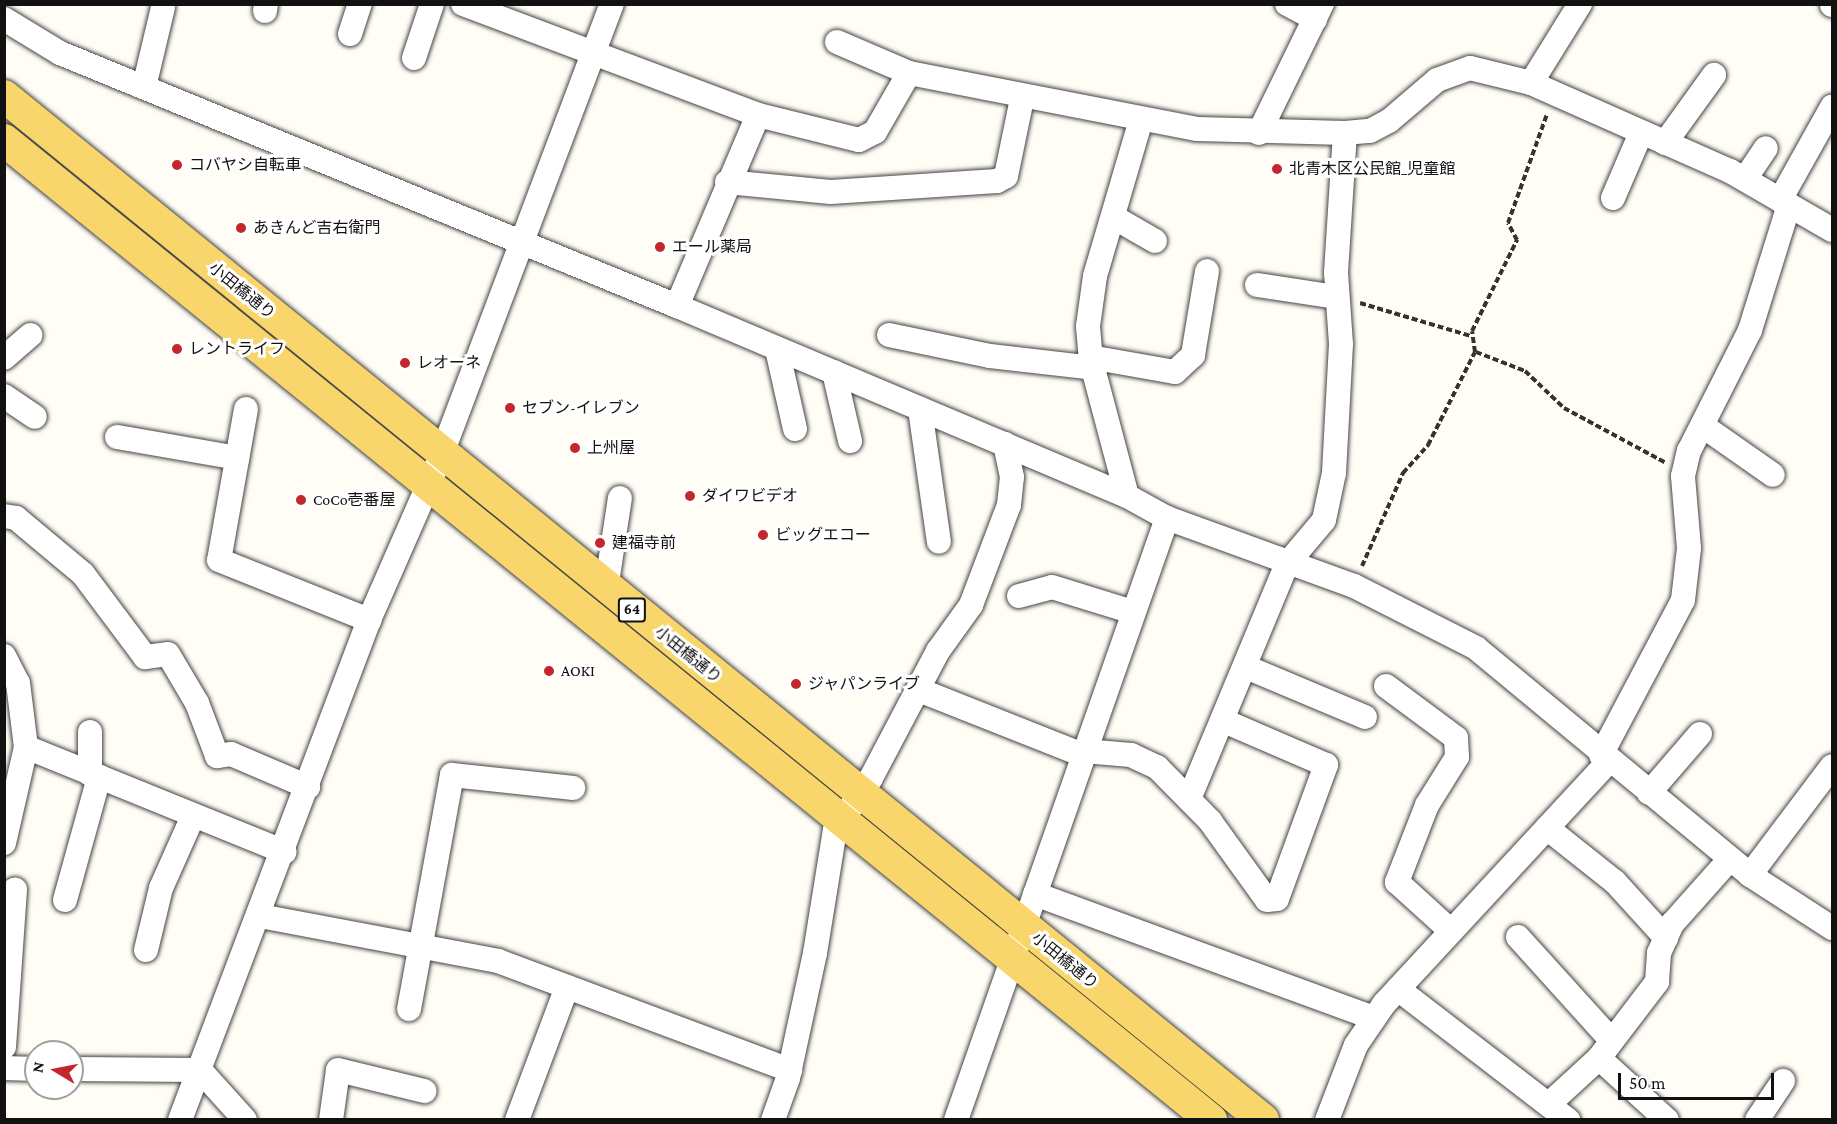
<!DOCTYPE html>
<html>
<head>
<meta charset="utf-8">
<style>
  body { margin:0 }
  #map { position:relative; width:1837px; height:1124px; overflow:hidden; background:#fffdf5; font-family:"Crimson Pro","Noto Sans JP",serif }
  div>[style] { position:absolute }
  .green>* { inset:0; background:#d5ebbd }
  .path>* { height:4px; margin-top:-2px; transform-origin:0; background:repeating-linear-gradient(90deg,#333 0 6px,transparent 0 9px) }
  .roads { filter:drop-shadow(0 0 2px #444) drop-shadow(0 0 2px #444) }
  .minor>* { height:24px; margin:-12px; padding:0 12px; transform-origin:12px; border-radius:12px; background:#fff }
  .major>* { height:32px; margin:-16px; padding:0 16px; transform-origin:16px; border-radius:16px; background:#f9d66b }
  .dots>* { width:16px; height:16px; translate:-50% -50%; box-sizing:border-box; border:3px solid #fff; border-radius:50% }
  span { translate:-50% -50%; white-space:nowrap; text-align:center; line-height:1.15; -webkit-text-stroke:6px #fff; paint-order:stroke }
  .shield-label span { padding:2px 4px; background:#fff; border:2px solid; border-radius:4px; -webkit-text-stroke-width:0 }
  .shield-label { font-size:15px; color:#111; font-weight:700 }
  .poi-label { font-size:16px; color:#111 }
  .left { translate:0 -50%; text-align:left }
  .street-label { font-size:16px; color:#111 }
  .frame { position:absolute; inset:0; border:6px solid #111; pointer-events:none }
  .north { position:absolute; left:24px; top:1040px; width:60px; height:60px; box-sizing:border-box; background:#fff; border:2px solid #a0a0a0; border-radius:50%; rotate:280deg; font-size:16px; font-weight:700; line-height:24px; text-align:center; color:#111 }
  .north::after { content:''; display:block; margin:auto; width:21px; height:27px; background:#c4262e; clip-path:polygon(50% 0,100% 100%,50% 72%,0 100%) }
  .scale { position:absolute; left:1618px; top:1073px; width:156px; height:27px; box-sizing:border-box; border:3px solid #111; border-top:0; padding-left:8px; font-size:18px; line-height:21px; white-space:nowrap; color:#111; -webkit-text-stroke:4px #fff; paint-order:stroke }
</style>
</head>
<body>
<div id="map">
  <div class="green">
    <div style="clip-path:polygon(4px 119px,232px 302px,289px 356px,5px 128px)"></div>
  </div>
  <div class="path">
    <div style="left:1360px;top:303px;width:116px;rotate:16.6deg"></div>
    <div style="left:1476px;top:352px;width:53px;rotate:21.2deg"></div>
    <div style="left:1525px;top:371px;width:54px;rotate:43.5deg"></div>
    <div style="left:1564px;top:408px;width:116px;rotate:28.3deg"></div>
    <div style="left:1362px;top:566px;width:102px;rotate:-66.2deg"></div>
    <div style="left:1403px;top:473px;width:38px;rotate:-48deg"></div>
    <div style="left:1428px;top:445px;width:104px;rotate:-63.2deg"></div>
    <div style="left:1475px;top:352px;width:21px;rotate:-98deg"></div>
    <div style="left:1472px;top:331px;width:102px;rotate:-63.7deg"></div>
    <div style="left:1517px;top:240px;width:19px;rotate:-118deg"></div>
    <div style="left:1508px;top:223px;width:116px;rotate:-70.3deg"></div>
  </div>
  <div class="roads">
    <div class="minor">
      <div style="left:463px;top:4px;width:315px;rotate:20.6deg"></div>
      <div style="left:758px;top:115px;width:104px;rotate:13.9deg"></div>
      <div style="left:859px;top:140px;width:18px;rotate:-27deg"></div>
      <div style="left:875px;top:132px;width:68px;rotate:-60deg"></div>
      <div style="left:909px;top:73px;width:294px;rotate:11deg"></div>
      <div style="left:1198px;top:129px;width:147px;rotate:1.6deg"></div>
      <div style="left:1345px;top:133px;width:25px;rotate:-5deg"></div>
      <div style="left:1370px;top:131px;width:21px;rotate:-28deg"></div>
      <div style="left:1389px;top:121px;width:63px;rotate:-40.5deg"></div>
      <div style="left:1437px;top:80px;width:35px;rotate:-20deg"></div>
      <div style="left:1470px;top:68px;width:63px;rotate:13.8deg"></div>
      <div style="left:1531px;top:83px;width:218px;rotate:23.9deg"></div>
      <div style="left:1730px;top:171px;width:118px;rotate:30deg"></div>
      <div style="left:1287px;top:4px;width:32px;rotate:28deg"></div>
      <div style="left:1832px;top:4px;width:1px;rotate:90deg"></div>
      <div style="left:265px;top:11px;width:7px;rotate:-82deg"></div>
      <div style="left:4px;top:19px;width:66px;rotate:31.3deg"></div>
      <div style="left:60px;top:53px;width:667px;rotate:22.3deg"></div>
      <div style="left:677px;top:306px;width:488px;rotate:22.9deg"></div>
      <div style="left:1127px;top:496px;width:46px;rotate:28.8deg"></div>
      <div style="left:1167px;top:518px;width:199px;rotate:20deg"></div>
      <div style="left:1354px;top:586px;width:137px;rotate:26.9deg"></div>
      <div style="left:1476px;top:648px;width:356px;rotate:39.6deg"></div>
      <div style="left:1750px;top:875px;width:98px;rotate:32.9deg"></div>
      <div style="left:350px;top:34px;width:32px;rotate:-72deg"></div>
      <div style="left:837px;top:42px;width:78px;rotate:23.3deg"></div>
      <div style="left:414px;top:58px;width:57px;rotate:-71.6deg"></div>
      <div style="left:1531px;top:83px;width:93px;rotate:-58.2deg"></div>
      <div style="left:144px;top:87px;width:82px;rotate:-76.6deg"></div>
      <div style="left:1259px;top:133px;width:144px;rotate:-64deg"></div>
      <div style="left:1665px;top:143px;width:84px;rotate:-54.2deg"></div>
      <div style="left:1745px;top:179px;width:37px;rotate:-56deg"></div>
      <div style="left:727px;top:182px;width:104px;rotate:5.5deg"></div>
      <div style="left:831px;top:192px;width:166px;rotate:-3.8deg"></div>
      <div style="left:997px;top:181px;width:10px;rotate:-29deg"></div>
      <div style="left:1006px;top:176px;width:79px;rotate:-78.3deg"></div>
      <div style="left:1613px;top:198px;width:71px;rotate:-66.7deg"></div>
      <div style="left:1780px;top:200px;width:107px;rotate:-60.8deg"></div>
      <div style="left:1115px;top:218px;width:46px;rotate:29.9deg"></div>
      <div style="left:1257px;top:285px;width:80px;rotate:8.6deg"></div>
      <div style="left:677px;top:306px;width:207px;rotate:-67deg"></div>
      <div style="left:889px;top:335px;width:103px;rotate:11.7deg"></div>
      <div style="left:990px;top:356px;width:104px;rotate:6.6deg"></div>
      <div style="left:777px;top:349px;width:82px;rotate:77.3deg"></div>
      <div style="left:1090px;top:357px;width:86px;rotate:10deg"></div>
      <div style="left:1175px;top:372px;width:25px;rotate:-43deg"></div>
      <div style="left:1193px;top:355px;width:85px;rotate:-80.5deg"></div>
      <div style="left:4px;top:358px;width:35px;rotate:-41deg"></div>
      <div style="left:834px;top:372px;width:71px;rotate:76.9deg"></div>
      <div style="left:4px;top:396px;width:37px;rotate:34deg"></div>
      <div style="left:246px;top:409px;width:153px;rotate:100.1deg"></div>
      <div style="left:219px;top:560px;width:162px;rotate:21.8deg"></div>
      <div style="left:920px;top:409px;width:134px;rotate:81.9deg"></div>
      <div style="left:1703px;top:426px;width:85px;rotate:35deg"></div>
      <div style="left:117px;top:437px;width:122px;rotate:9.9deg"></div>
      <div style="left:1127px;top:496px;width:140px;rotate:-104.9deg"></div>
      <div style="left:1091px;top:361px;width:35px;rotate:-95deg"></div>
      <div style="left:1088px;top:326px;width:50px;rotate:-82deg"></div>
      <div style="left:1095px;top:276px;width:163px;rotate:-73.6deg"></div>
      <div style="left:4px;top:516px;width:12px;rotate:9deg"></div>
      <div style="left:16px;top:518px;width:87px;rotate:39.9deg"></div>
      <div style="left:83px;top:574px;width:104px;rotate:53.2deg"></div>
      <div style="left:145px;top:657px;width:23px;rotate:-7deg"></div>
      <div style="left:168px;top:654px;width:57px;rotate:59.4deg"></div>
      <div style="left:197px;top:703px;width:57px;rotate:69.3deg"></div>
      <div style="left:217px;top:756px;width:14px;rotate:-8deg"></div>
      <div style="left:231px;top:754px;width:84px;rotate:23.2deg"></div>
      <div style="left:606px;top:589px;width:92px;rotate:-81.3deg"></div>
      <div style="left:1019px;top:596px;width:34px;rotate:-15deg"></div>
      <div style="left:1052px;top:587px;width:85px;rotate:17.2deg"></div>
      <div style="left:4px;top:656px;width:30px;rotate:63deg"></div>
      <div style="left:18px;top:683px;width:64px;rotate:82.9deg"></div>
      <div style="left:26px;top:747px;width:279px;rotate:22.1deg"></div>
      <div style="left:1246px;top:667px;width:129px;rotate:22.8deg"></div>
      <div style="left:1386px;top:686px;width:87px;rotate:36.6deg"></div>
      <div style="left:1456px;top:738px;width:19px;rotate:87deg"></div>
      <div style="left:1457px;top:757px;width:57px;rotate:122deg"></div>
      <div style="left:1427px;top:805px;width:83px;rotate:111.3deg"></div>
      <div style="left:1397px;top:882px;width:73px;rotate:42.2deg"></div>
      <div style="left:919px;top:690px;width:176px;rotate:21.6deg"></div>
      <div style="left:90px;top:732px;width:42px;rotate:90deg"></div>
      <div style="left:1084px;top:751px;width:47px;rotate:4.9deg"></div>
      <div style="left:1131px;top:755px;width:29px;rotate:25deg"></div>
      <div style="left:1157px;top:767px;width:76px;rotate:45.5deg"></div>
      <div style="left:1210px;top:821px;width:97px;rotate:54.2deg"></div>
      <div style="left:1267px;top:900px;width:10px;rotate:-6deg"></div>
      <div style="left:1277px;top:899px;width:143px;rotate:-69.9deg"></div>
      <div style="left:1326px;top:765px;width:111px;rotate:-156.7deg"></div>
      <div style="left:1601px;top:755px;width:175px;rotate:-62.1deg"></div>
      <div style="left:1683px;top:600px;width:52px;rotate:-83.4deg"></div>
      <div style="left:1689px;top:548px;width:72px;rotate:-94.8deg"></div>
      <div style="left:1683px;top:476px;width:26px;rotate:-77deg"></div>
      <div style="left:1689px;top:451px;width:136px;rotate:-63.2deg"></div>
      <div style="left:1750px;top:330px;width:131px;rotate:-72.7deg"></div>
      <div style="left:1649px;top:793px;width:78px;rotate:-49.2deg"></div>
      <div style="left:1189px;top:799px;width:255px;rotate:-67.4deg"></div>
      <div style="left:1287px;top:564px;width:57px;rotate:-49.9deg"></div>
      <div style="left:1324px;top:520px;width:48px;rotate:-78deg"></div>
      <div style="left:1334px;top:473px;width:129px;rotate:-86.9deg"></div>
      <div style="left:1341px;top:344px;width:72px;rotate:-94deg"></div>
      <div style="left:1336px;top:272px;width:139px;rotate:-86.3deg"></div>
      <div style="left:1547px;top:828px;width:87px;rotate:38.5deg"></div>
      <div style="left:1615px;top:882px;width:76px;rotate:47.7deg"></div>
      <div style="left:4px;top:843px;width:98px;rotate:-77.1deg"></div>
      <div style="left:1750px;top:875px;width:136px;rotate:-53deg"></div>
      <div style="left:1035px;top:894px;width:361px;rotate:20.1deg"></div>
      <div style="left:65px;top:900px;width:128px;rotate:-74.5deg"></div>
      <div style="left:260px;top:916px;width:242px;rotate:10.7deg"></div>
      <div style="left:498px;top:961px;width:312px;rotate:20.5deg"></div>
      <div style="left:1518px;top:937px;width:139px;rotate:47.9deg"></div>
      <div style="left:146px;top:950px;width:64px;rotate:-76.4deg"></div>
      <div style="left:161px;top:888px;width:79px;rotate:-66deg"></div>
      <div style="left:1398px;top:989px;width:215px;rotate:37.6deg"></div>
      <div style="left:409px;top:1009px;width:238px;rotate:-79.6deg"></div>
      <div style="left:452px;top:775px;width:122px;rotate:6.1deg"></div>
      <div style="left:4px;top:1047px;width:158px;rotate:-86deg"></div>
      <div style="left:1599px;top:1058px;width:92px;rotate:42.4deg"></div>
      <div style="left:4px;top:1068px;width:32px;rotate:2deg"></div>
      <div style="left:72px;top:1069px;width:128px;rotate:0.4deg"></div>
      <div style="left:200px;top:1070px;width:67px;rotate:48deg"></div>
      <div style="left:1549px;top:1104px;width:68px;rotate:-42.6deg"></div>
      <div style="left:1599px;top:1058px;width:96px;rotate:-52.7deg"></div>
      <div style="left:1657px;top:982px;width:29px;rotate:-86deg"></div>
      <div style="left:1659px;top:953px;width:32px;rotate:-66deg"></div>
      <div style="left:1672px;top:924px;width:87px;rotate:-48.3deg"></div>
      <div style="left:180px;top:1120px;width:535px;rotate:-69.29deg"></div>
      <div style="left:369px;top:620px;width:179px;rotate:-66.3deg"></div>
      <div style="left:441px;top:456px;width:483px;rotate:-69.3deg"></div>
      <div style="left:331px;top:1120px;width:50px;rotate:-82deg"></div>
      <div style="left:338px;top:1070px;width:89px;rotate:13.7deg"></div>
      <div style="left:517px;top:1120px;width:142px;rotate:-69.4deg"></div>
      <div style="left:773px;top:1120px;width:45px;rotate:-70.3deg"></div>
      <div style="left:788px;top:1078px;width:128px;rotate:-77.8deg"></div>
      <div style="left:815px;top:953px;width:125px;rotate:-80.8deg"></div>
      <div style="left:835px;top:830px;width:63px;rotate:-55.3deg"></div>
      <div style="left:871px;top:778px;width:144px;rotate:-62.2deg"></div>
      <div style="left:938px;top:651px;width:57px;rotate:-54.3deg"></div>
      <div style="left:971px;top:605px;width:107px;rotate:-69.2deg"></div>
      <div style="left:1009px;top:505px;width:28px;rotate:-84deg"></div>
      <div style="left:1012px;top:477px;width:34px;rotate:-102deg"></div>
      <div style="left:956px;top:1120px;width:638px;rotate:-70.68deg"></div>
      <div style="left:1327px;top:1120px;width:80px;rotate:-68.9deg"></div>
      <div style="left:1356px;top:1045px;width:50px;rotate:-55.7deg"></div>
      <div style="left:1384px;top:1004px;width:331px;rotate:-47.2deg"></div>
      <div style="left:1757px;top:1120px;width:47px;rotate:-56.3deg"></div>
    </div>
    <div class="major">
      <div style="left:4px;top:96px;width:1623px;rotate:39.12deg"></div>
      <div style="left:4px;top:140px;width:1555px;rotate:39.07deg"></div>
    </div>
  </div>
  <div class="dots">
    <div style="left:177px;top:165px;background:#c4262e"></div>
    <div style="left:1277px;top:169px;background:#c4262e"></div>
    <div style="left:241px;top:228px;background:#c4262e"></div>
    <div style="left:660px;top:247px;background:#c4262e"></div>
    <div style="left:177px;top:349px;background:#c4262e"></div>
    <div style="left:405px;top:363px;background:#c4262e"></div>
    <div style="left:510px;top:408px;background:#c4262e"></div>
    <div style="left:575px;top:448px;background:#c4262e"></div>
    <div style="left:690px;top:496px;background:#c4262e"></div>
    <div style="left:301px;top:500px;background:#c4262e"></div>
    <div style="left:763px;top:535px;background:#c4262e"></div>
    <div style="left:600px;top:543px;background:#c4262e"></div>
    <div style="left:549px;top:671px;background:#c4262e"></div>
    <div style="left:796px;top:684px;background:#c4262e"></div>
  </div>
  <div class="shield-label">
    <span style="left:632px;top:610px">64</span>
  </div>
  <div class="poi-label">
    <span class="left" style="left:189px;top:165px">コバヤシ自転車</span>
    <span class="left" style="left:1289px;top:169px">北青木区公民館_児童館</span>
    <span class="left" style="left:253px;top:228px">あきんど吉右衛門</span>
    <span class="left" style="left:672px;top:247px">エール薬局</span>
    <span class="left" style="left:189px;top:349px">レントライフ</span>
    <span class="left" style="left:417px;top:363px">レオーネ</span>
    <span class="left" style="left:522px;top:408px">セブン-イレブン</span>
    <span class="left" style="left:587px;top:448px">上州屋</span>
    <span class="left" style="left:702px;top:496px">ダイワビデオ</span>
    <span class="left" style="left:313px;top:500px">CoCo壱番屋</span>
    <span class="left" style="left:775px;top:535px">ビッグエコー</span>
    <span class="left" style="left:612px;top:543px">建福寺前</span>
    <span class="left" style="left:561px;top:671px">AOKI</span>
    <span class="left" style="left:808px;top:684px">ジャパンライブ</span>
  </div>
  <div class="street-label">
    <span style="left:242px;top:291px;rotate:39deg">小田橋通り</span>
    <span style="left:688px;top:655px;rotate:39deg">小田橋通り</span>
    <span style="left:1065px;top:961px;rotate:39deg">小田橋通り</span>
  </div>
  <div class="frame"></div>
  <div class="north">N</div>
  <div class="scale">50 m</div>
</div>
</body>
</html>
